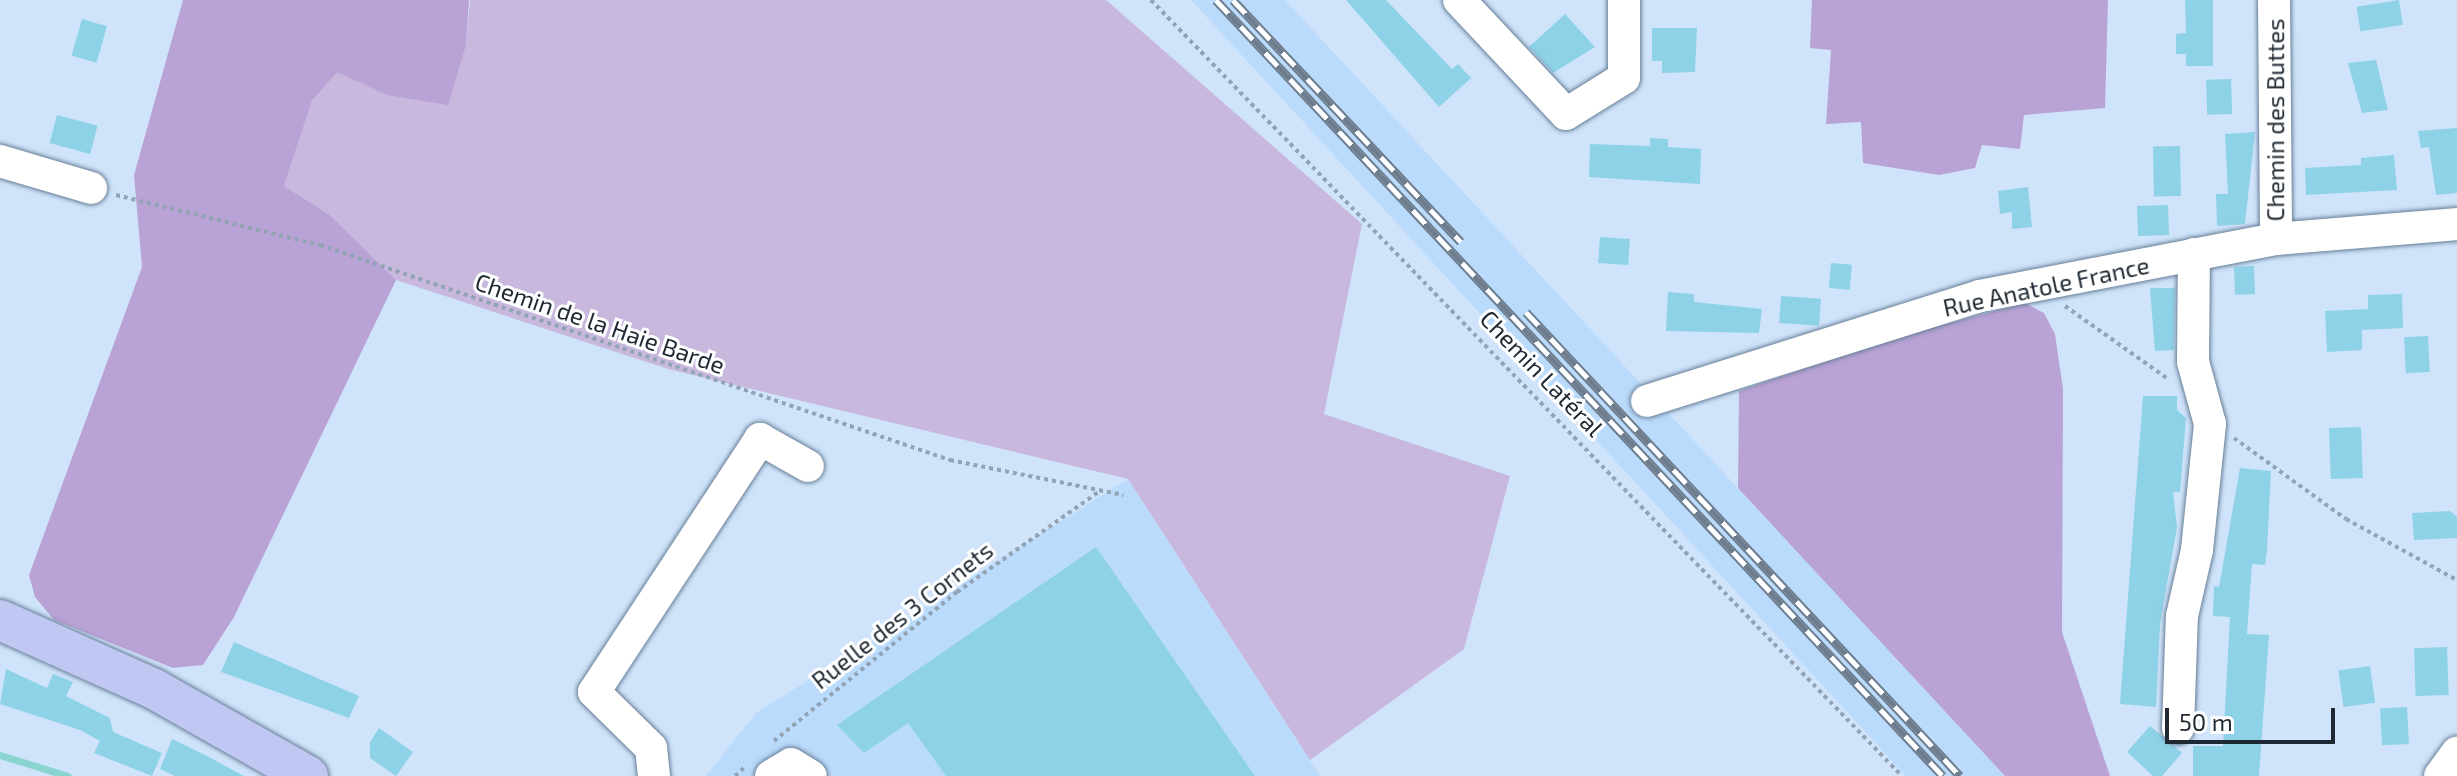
<!DOCTYPE html>
<html>
<head>
<meta charset="utf-8">
<style>
  body { margin:0 }
  #map { position:relative; width:2457px; height:776px; overflow:hidden; background:#cfe4fa; font-family:"Exo 2",sans-serif }
  div>[style] { position:absolute }
  .built>* { inset:0; background:#bbdbfc }
  .green>* { inset:0; background:#c9b8de }
  .forest>* { inset:0; background:#b9a2d5 }
  .stream>* { height:7px; margin:-3.5px; padding:0 3.5px; transform-origin:3.5px; border-radius:3.5px; background:#89d4d1 }
  .building>* { inset:0; background:#8ed2e8; transform-origin:0 0 }
  .path>* { height:4px; margin-top:-2px; transform-origin:0; background:repeating-linear-gradient(90deg,#91a3b4 0 4px,transparent 0 8px) }
  .roads { filter:drop-shadow(0 0 2px #677f97) drop-shadow(0 0 2px #677f97) }
  .minor>* { height:32px; margin:-16px; padding:0 16px; transform-origin:16px; border-radius:16px; background:#fff }
  .major>* { height:40px; margin:-20px; padding:0 20px; transform-origin:20px; border-radius:20px; background:#c1c7f3 }
  .rail>* { height:9px; margin-top:-4.5px; transform-origin:0; background:repeating-linear-gradient(90deg,#fff 0 18px,#6e7d8d 0 36px); box-sizing:border-box; border-block:2px solid #6e7d8d }
  span { translate:-50% -50%; white-space:nowrap; text-align:center; line-height:1.15; -webkit-text-stroke:6px #fff; paint-order:stroke }
  .street-label { font-size:24px; color:#1f2933 }
  .scale { position:absolute; left:2165px; top:708px; width:170px; height:36px; box-sizing:border-box; border:4px solid #1f2933; border-top:0; padding-left:10px; font-size:24px; line-height:28px; white-space:nowrap; color:#1f2933; -webkit-text-stroke:6px #fff; paint-order:stroke }
</style>
</head>
<body>
<div id="map">
  <div class="built">
    <div style="clip-path:polygon(1191px 0,1285px 0,2005px 776px,1906px 776px)"></div>
    <div style="clip-path:polygon(1128px 479px,1320px 776px,706px 776px,756px 713px)"></div>
  </div>
  <div class="green">
    <div style="clip-path:polygon(470px 0,1106px 0,1362px 224px,1324px 414px,1510px 476px,1464px 649px,1310px 760px,1128px 479px,668px 369px,396px 280px,330px 215px,284px 186px,312px 101px,337px 71px,387px 95px,466px 45px)"></div>
  </div>
  <div class="forest">
    <div style="clip-path:polygon(183px 0,469px 0,466px 45px,448px 105px,387px 95px,337px 72px,312px 101px,284px 186px,330px 215px,396px 280px,234px 617px,203px 665px,173px 668px,54px 620px,35px 597px,29px 575px,142px 267px,134px 175px)"></div>
    <div style="clip-path:polygon(1812px 0,2108px 0,2105px 108px,2024px 115px,2020px 149px,1982px 145px,1975px 168px,1939px 175px,1863px 163px,1861px 122px,1826px 124px,1831px 50px,1810px 48px)"></div>
    <div style="clip-path:polygon(2025px 303px,2044px 313px,2055px 334px,2063px 389px,2062px 632px,2110px 776px,2005px 776px,1738px 488px,1739px 391px,1894px 338px)"></div>
  </div>
  <div class="stream">
    <div style="left:0;top:755px;width:71px;rotate:17.2deg"></div>
  </div>
  <div class="building">
    <div style="clip-path:polygon(1346px 0,1386px 0,1452px 69px,1458px 64px,1471px 78px,1439px 107px)"></div>
    <div style="clip-path:polygon(2185px 0,2213px 0,2213px 66px,2186px 66px,2186px 54px,2176px 54px,2176px 34px,2186px 33px)"></div>
    <div style="left:2399px;top:0;width:25px;height:43px;rotate:81deg"></div>
    <div style="clip-path:polygon(1565px 14px,1595px 47px,1553px 73px,1529px 47px)"></div>
    <div style="left:82px;top:19px;width:26px;height:38px;rotate:16deg"></div>
    <div style="clip-path:polygon(1652px 28px,1697px 28px,1695px 72px,1662px 73px,1662px 61px,1652px 61px)"></div>
    <div style="clip-path:polygon(2376px 60px,2388px 110px,2362px 113px,2348px 63px)"></div>
    <div style="left:2231px;top:79px;width:35px;height:25px;rotate:88deg"></div>
    <div style="left:57px;top:115px;width:42px;height:29px;rotate:15deg"></div>
    <div style="clip-path:polygon(2457px 128px,2457px 193px,2436px 195px,2429px 147px,2421px 148px,2418px 131px)"></div>
    <div style="clip-path:polygon(2255px 132px,2245px 224px,2217px 226px,2216px 194px,2228px 194px,2225px 134px)"></div>
    <div style="clip-path:polygon(1650px 138px,1668px 139px,1668px 147px,1701px 149px,1700px 184px,1589px 177px,1590px 144px,1650px 146px)"></div>
    <div style="left:2180px;top:146px;width:50px;height:27px;rotate:89deg"></div>
    <div style="clip-path:polygon(2394px 155px,2397px 190px,2306px 195px,2305px 168px,2361px 165px,2361px 158px)"></div>
    <div style="clip-path:polygon(2028px 187px,2032px 227px,2012px 229px,2012px 212px,2000px 214px,1998px 191px)"></div>
    <div style="left:2168px;top:205px;width:30px;height:31px;rotate:88deg"></div>
    <div style="left:1600px;top:237px;width:30px;height:26px;rotate:4deg"></div>
    <div style="left:1831px;top:263px;width:21px;height:25px;rotate:5deg"></div>
    <div style="left:2254px;top:266px;width:28px;height:20px;rotate:88deg"></div>
    <div style="clip-path:polygon(2150px 288px,2175px 288px,2174px 350px,2155px 351px)"></div>
    <div style="clip-path:polygon(1668px 292px,1694px 294px,1694px 302px,1762px 309px,1759px 333px,1666px 331px)"></div>
    <div style="clip-path:polygon(2402px 294px,2403px 328px,2362px 330px,2362px 350px,2327px 352px,2325px 311px,2368px 309px,2368px 295px)"></div>
    <div style="left:1781px;top:296px;width:40px;height:27px;rotate:4deg"></div>
    <div style="left:2428px;top:336px;width:36px;height:24px;rotate:87deg"></div>
    <div style="clip-path:polygon(2143px 396px,2177px 396px,2177px 410px,2186px 418px,2180px 492px,2173px 492px,2177px 527px,2160px 624px,2156px 707px,2120px 704px)"></div>
    <div style="left:2361px;top:427px;width:51px;height:32px;rotate:88deg"></div>
    <div style="clip-path:polygon(2240px 468px,2271px 471px,2267px 550px,2265px 565px,2252px 564px,2247px 634px,2269px 635px,2259px 776px,2193px 776px,2193px 746px,2223px 746px,2230px 617px,2213px 616px,2214px 586px,2219px 587px)"></div>
    <div style="clip-path:polygon(2450px 511px,2457px 517px,2457px 538px,2414px 540px,2412px 513px)"></div>
    <div style="clip-path:polygon(1096px 547px,1255px 776px,946px 776px,908px 723px,864px 753px,837px 725px)"></div>
    <div style="clip-path:polygon(234px 642px,359px 696px,349px 718px,221px 672px)"></div>
    <div style="left:2447px;top:647px;width:48px;height:33px;rotate:88deg"></div>
    <div style="left:2370px;top:666px;width:37px;height:32px;rotate:82deg"></div>
    <div style="clip-path:polygon(6px 669px,47px 688px,53px 674px,73px 682px,66px 696px,110px 718px,113px 732px,162px 753px,152px 776px,94px 753px,100px 741px,80px 730px,0 704px)"></div>
    <div style="left:2407px;top:707px;width:37px;height:27px;rotate:87deg"></div>
    <div style="clip-path:polygon(2150px 726px,2182px 753px,2162px 776px,2153px 776px,2127px 752px)"></div>
    <div style="clip-path:polygon(379px 728px,413px 752px,396px 776px,370px 758px,370px 742px)"></div>
    <div style="clip-path:polygon(172px 739px,205px 755px,244px 776px,175px 776px,160px 769px)"></div>
  </div>
  <div class="path">
    <div style="left:1151px;top:0;width:1080px;rotate:45.94deg"></div>
    <div style="left:116px;top:195px;width:210px;rotate:13.8deg"></div>
    <div style="left:320px;top:245px;width:666px;rotate:18.84deg"></div>
    <div style="left:950px;top:460px;width:177px;rotate:11.4deg"></div>
    <div style="left:2065px;top:306px;width:126px;rotate:35.3deg"></div>
    <div style="left:2234px;top:438px;width:138px;rotate:35.9deg"></div>
    <div style="left:2346px;top:519px;width:127px;rotate:28.8deg"></div>
    <div style="left:774px;top:741px;width:236px;rotate:-39.2deg"></div>
    <div style="left:957px;top:592px;width:173px;rotate:-35.3deg"></div>
    <div style="left:735px;top:776px;width:15px;rotate:-42deg"></div>
  </div>
  <div class="roads">
    <div class="minor">
      <div style="left:1459px;top:0;width:156px;rotate:46.8deg"></div>
      <div style="left:1566px;top:114px;width:68px;rotate:-31.8deg"></div>
      <div style="left:1624px;top:78px;width:78px;rotate:-90deg"></div>
      <div style="left:2274px;top:0;width:239px;rotate:89.5deg"></div>
      <div style="left:0;top:161px;width:95px;rotate:16.5deg"></div>
      <div style="left:1647px;top:401px;width:349px;rotate:-17.5deg"></div>
      <div style="left:1980px;top:296px;width:301px;rotate:-10.9deg"></div>
      <div style="left:2276px;top:239px;width:182px;rotate:-4.7deg"></div>
      <div style="left:2178px;top:728px;width:112px;rotate:-88deg"></div>
      <div style="left:2182px;top:616px;width:68px;rotate:-77.2deg"></div>
      <div style="left:2197px;top:550px;width:127px;rotate:-84.1deg"></div>
      <div style="left:2210px;top:424px;width:64px;rotate:-105.3deg"></div>
      <div style="left:2193px;top:362px;width:108px;rotate:-89.5deg"></div>
      <div style="left:654px;top:776px;width:28px;rotate:-96deg"></div>
      <div style="left:651px;top:748px;width:80px;rotate:-135.5deg"></div>
      <div style="left:594px;top:692px;width:303px;rotate:-56.7deg"></div>
      <div style="left:760px;top:439px;width:55px;rotate:29.4deg"></div>
      <div style="left:771px;top:776px;width:23px;rotate:-31deg"></div>
      <div style="left:791px;top:764px;width:23px;rotate:31deg"></div>
      <div style="left:2440px;top:776px;width:29px;rotate:-54deg"></div>
    </div>
    <div class="major">
      <div style="left:0;top:620px;width:169px;rotate:24.1deg"></div>
      <div style="left:154px;top:689px;width:177px;rotate:29.5deg"></div>
    </div>
  </div>
  <div class="rail">
    <div style="left:1216px;top:0;width:1063px;rotate:46.87deg"></div>
    <div style="left:1233px;top:0;width:332px;rotate:46.7deg"></div>
    <div style="left:1526px;top:312px;width:635px;rotate:46.91deg"></div>
  </div>
  <div class="street-label">
    <span style="left:2275px;top:120px;rotate:-90deg">Chemin des Buttes</span>
    <span style="left:2046px;top:286px;rotate:-12deg">Rue Anatole France</span>
    <span style="left:600px;top:323px;rotate:19deg">Chemin de la Haie Barde</span>
    <span style="left:1542px;top:373px;rotate:46deg">Chemin Latéral</span>
    <span style="left:902px;top:615px;rotate:-38deg">Ruelle des 3 Cornets</span>
  </div>
  <div class="scale">50 m</div>
</div>
</body>
</html>
